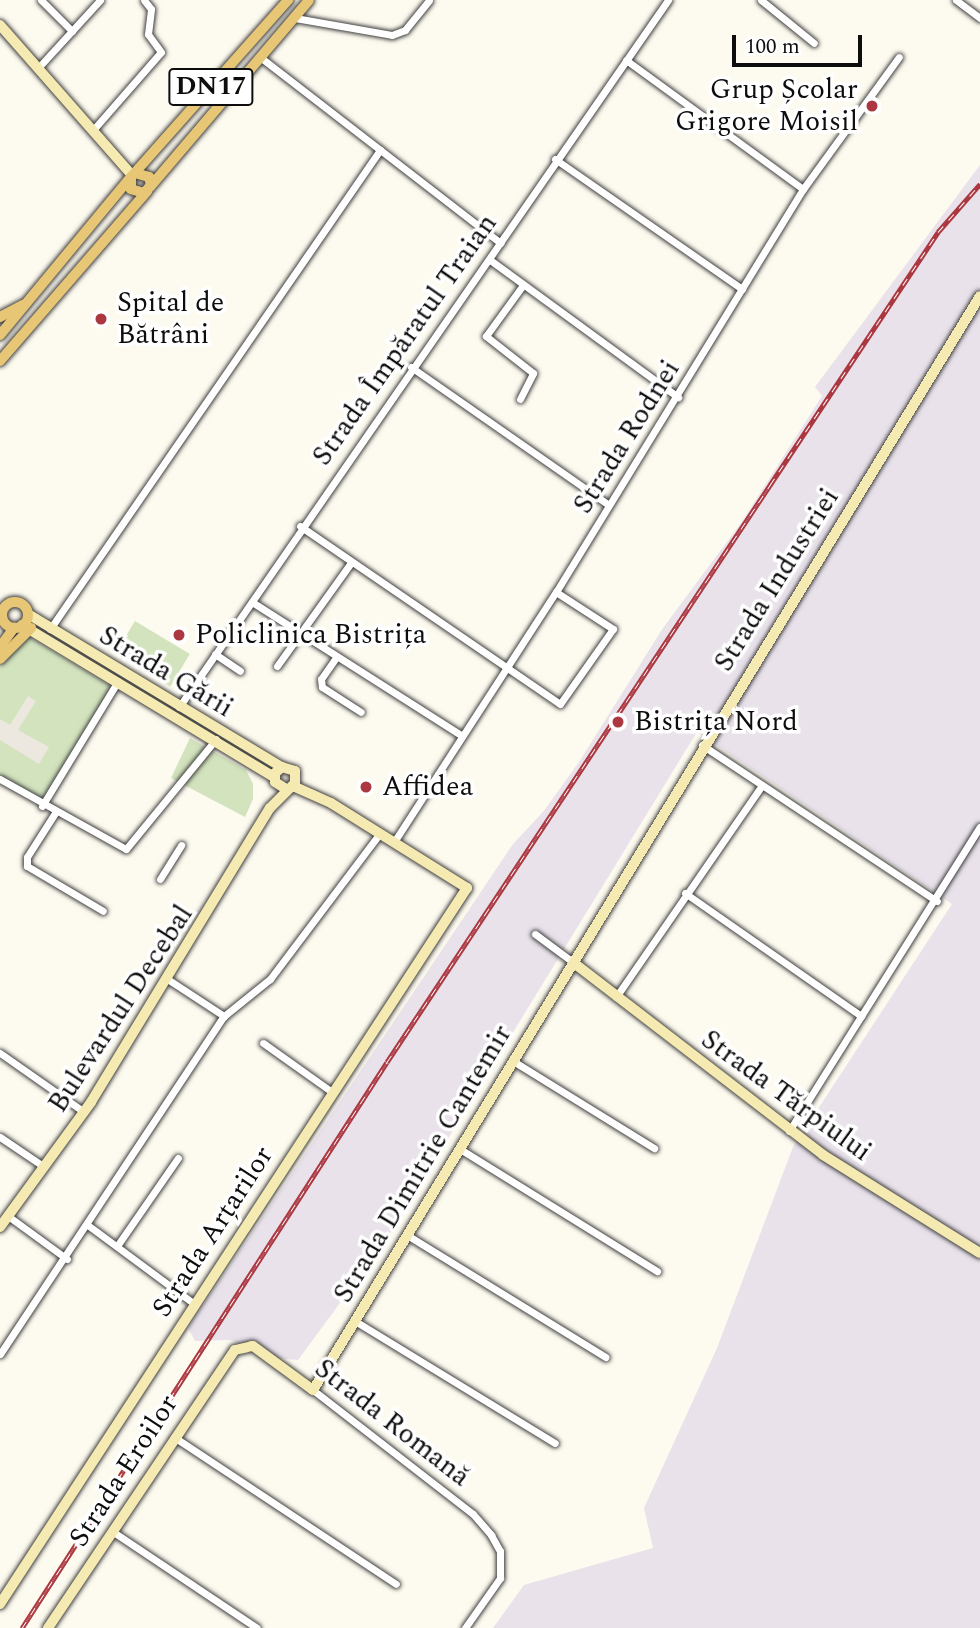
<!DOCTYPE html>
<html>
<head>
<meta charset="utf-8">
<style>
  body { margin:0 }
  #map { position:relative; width:980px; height:1628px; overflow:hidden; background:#fdfaef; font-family:Spectral,serif }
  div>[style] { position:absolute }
  .industrial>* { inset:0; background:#e9e2eb }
  .green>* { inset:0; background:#d2e3bd; transform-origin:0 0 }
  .plaza>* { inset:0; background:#ece8df }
  .roads { filter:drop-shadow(0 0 2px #404040) drop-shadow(0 0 2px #404040) }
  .street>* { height:7px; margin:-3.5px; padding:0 3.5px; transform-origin:3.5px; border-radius:3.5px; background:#fff }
  .secondary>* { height:10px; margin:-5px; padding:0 5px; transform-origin:5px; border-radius:5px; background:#f5ebb2 }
  .primary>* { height:10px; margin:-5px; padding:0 5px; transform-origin:5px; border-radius:5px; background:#e7c775 }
  .primary>.ring { margin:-5px; padding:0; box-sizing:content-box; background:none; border:10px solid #e7c775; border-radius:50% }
  .rail>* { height:5px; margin-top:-2.5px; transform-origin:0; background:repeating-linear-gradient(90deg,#fff 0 8px,#ab3740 0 16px); box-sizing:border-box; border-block:2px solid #ab3740 }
  .dots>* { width:19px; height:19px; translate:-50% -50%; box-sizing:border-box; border:4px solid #fff; border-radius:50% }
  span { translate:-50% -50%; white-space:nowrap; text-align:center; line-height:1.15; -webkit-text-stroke:7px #fff; paint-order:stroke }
  .shield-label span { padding:2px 5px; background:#fff; border:2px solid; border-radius:5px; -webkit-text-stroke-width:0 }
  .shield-label { font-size:26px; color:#0d0d0d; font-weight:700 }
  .poi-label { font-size:28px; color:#0d0d0d }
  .right { translate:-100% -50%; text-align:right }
  .left { translate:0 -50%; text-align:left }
  .street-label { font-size:28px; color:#0d0d0d }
  .scale { position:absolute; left:732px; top:35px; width:130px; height:32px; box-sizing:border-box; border:4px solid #0d0d0d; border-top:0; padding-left:9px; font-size:21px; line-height:24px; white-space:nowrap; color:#0d0d0d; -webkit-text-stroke:5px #fff; paint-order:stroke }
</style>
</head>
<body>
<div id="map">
  <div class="industrial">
    <div style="clip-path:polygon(980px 165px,980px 1628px,493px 1628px,524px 1585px,653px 1548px,644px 1508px,717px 1348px,793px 1147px,952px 904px,697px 732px,384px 1243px,298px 1360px,277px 1358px,230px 1340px,195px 1341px,188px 1328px,513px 844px,543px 812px,579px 762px,663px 628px,741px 523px,822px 396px,815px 387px)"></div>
  </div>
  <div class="green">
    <div style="left:135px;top:621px;width:64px;height:38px;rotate:31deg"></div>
    <div style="clip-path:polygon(27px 636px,114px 688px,42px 806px,0 779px,0 667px)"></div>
    <div style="clip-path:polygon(190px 738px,246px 770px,253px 784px,253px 799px,245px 817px,171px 778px)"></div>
  </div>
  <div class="plaza">
    <div style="clip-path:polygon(28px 696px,36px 701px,18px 730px,49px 747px,39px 764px,0 740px,0 719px,10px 725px)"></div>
  </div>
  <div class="roads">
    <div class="street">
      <div style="left:41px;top:0;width:44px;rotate:45deg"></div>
      <div style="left:761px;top:0;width:68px;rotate:39.1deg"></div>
      <div style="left:956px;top:0;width:30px;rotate:37deg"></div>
      <div style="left:295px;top:18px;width:98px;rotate:9.9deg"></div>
      <div style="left:392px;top:35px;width:14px;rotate:-21deg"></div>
      <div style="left:405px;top:30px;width:38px;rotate:-51deg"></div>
      <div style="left:260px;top:57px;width:304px;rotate:37.7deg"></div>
      <div style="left:626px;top:60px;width:219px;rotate:36.1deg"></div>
      <div style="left:38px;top:68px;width:92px;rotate:-47.6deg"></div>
      <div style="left:93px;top:130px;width:103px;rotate:-48.9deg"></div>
      <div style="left:161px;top:52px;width:22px;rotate:-126deg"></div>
      <div style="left:148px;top:34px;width:25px;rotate:-83deg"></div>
      <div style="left:151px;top:9px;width:11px;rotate:-128deg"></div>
      <div style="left:555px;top:159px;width:228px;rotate:34.8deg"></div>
      <div style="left:490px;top:260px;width:233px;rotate:36.1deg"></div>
      <div style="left:411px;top:367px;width:241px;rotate:34.9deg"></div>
      <div style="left:520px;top:399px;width:29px;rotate:-63deg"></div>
      <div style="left:533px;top:373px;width:60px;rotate:-141.8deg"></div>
      <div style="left:486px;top:336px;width:63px;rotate:-54deg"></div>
      <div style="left:300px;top:526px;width:315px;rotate:34.4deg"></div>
      <div style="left:560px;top:704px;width:92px;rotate:-54.8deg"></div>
      <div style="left:613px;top:629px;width:68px;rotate:-147deg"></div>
      <div style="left:252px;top:602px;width:249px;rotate:32.5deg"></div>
      <div style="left:50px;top:629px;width:582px;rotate:-55.44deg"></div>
      <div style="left:215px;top:654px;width:30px;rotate:34deg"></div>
      <div style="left:335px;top:659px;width:24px;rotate:125deg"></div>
      <div style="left:321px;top:679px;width:8px;rotate:83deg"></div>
      <div style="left:322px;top:687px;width:46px;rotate:32.7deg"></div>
      <div style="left:277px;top:666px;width:125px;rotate:-54.4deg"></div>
      <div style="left:179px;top:707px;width:860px;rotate:-55.33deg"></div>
      <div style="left:702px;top:745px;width:282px;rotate:33.6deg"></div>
      <div style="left:0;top:779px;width:144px;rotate:29.1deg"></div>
      <div style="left:126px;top:849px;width:142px;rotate:-50.7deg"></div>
      <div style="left:42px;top:806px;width:146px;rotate:-58.7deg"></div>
      <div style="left:55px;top:813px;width:52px;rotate:122.5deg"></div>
      <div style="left:27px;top:857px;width:9px;rotate:90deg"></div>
      <div style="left:27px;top:866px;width:88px;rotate:30.6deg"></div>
      <div style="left:394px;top:842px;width:298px;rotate:-57.1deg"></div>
      <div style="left:556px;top:592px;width:473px;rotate:-58.5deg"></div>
      <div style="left:803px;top:189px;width:163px;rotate:-54deg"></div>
      <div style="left:160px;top:879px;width:40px;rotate:-58deg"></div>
      <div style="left:685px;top:893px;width:215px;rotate:34.9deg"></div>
      <div style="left:535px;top:934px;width:49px;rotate:36.6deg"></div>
      <div style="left:169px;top:980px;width:66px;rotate:33.2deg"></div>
      <div style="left:616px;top:997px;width:255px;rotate:-55.4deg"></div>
      <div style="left:263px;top:1043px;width:85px;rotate:35.4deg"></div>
      <div style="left:0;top:1053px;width:103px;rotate:35.1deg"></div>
      <div style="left:513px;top:1061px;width:166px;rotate:31.7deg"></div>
      <div style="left:789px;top:1131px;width:359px;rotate:-57.9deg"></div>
      <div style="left:0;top:1137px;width:52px;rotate:34deg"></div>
      <div style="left:460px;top:1149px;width:232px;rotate:31.8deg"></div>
      <div style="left:8px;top:1216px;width:73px;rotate:36.1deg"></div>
      <div style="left:89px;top:1226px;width:129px;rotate:36.5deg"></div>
      <div style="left:407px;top:1235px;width:233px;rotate:31.6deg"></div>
      <div style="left:117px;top:1246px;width:107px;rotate:-55.3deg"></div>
      <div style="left:355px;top:1321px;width:234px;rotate:31.4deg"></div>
      <div style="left:0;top:1354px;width:405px;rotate:-56.5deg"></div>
      <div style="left:224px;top:1016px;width:59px;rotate:-38.8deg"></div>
      <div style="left:270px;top:979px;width:183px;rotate:-53deg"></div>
      <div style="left:313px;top:1390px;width:202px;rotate:37.8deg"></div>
      <div style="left:473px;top:1514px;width:28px;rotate:49deg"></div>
      <div style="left:491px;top:1535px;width:18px;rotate:61deg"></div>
      <div style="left:500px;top:1551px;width:27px;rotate:90deg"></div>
      <div style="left:500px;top:1578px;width:61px;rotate:125deg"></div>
      <div style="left:174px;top:1437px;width:266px;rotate:33.5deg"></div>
      <div style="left:112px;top:1531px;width:174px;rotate:33.8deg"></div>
    </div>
    <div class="secondary">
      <div style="left:0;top:25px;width:200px;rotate:48.7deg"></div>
      <div style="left:28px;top:614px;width:297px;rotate:31.1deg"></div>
      <div style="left:22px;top:625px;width:294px;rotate:31.1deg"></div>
      <div style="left:574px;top:963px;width:314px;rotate:37.6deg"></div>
      <div style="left:823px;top:1155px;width:185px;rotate:32deg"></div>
      <div style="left:0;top:1227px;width:155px;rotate:-53.9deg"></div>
      <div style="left:91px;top:1102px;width:344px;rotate:-58.7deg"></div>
      <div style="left:270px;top:808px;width:35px;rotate:-45deg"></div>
      <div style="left:295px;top:783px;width:12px;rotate:-90deg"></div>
      <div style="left:295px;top:771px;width:14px;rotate:-163deg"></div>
      <div style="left:282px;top:767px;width:9px;rotate:139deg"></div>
      <div style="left:275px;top:773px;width:9px;rotate:90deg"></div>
      <div style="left:275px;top:782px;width:13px;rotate:32deg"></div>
      <div style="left:0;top:1604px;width:855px;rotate:-56.89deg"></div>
      <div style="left:467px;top:888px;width:160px;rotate:-148deg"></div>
      <div style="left:331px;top:803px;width:42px;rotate:-155.9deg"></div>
      <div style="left:48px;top:1628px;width:335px;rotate:-56.1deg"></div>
      <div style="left:235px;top:1350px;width:18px;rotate:-13deg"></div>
      <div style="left:253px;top:1346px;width:74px;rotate:36.3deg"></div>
      <div style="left:313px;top:1390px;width:1281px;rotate:-58.63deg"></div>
    </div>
    <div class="primary">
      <div style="left:135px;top:173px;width:15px;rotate:16deg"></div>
      <div style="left:149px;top:177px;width:8px;rotate:76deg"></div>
      <div style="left:151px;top:185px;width:11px;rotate:131deg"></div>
      <div style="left:144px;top:193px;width:14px;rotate:-163deg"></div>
      <div style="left:131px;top:189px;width:12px;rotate:-90deg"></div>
      <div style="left:131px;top:177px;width:237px;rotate:-48.4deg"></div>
      <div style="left:150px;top:187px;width:245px;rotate:-49.6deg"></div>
      <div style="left:0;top:317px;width:26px;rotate:-28deg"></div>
      <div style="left:0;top:335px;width:204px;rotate:-50.4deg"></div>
      <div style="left:0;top:361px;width:225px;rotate:-49.1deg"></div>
      <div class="ring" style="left:2px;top:602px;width:16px;height:16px"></div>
      <div style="left:0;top:647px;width:24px;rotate:-54deg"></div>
      <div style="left:0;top:659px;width:44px;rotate:-45deg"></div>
    </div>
  </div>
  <div class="rail">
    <div style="left:22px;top:1628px;width:673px;rotate:-57.18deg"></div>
    <div style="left:387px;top:1062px;width:693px;rotate:-56.42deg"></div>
    <div style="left:770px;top:485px;width:304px;rotate:-56.4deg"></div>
    <div style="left:938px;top:232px;width:64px;rotate:-48.8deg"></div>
  </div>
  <div class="dots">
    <div style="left:872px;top:106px;background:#ab3740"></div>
    <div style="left:101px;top:319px;background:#ab3740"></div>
    <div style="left:179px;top:635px;background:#ab3740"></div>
    <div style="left:618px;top:722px;background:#ab3740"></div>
    <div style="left:366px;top:787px;background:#ab3740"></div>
  </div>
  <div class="shield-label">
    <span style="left:211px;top:87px">DN17</span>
  </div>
  <div class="poi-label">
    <span class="right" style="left:858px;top:106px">Grup Școlar<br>Grigore Moisil</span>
    <span class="left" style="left:117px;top:319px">Spital de<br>Bătrâni</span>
    <span class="left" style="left:195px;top:635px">Policlinica Bistrița</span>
    <span class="left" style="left:634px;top:722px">Bistrița Nord</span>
    <span class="left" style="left:382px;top:787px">Affidea</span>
  </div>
  <div class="street-label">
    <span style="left:405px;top:340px;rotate:-55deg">Strada Împăratul Traian</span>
    <span style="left:627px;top:437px;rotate:-58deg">Strada Rodnei</span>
    <span style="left:777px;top:580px;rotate:-58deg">Strada Industriei</span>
    <span style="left:166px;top:672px;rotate:31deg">Strada Gării</span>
    <span style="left:121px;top:1009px;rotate:-57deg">Bulevardul Decebal</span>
    <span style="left:786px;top:1096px;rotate:36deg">Strada Tărpiului</span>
    <span style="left:423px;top:1164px;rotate:-59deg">Strada Dimitrie Cantemir</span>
    <span style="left:213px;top:1232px;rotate:-57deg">Strada Arțarilor</span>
    <span style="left:392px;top:1423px;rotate:38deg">Strada Romană</span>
    <span style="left:124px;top:1471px;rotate:-57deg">Strada Eroilor</span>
  </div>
  <div class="scale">100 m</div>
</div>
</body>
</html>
